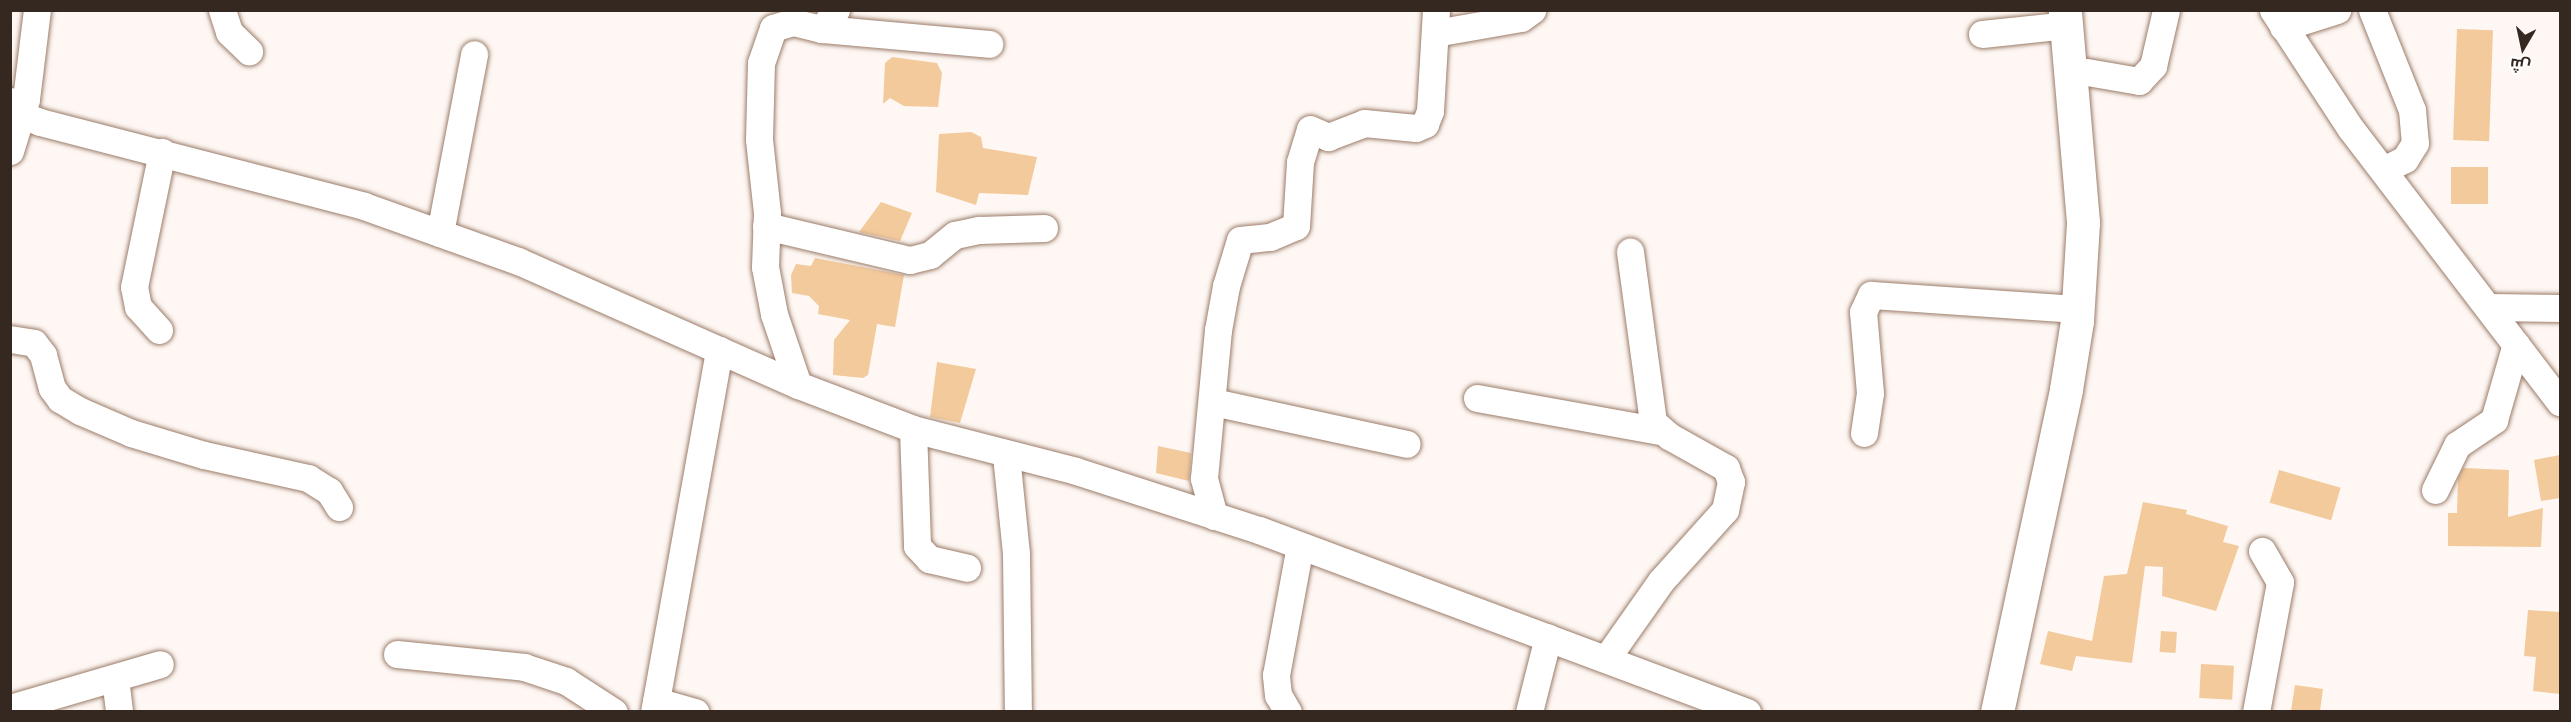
<!DOCTYPE html>
<html>
<head>
<meta charset="utf-8">
<style>
  body { margin:0 }
  #map { position:relative; width:2571px; height:722px; overflow:hidden; background:#fef7f3; font-family:"IBM Plex Sans",Cairo,sans-serif }
  div>[style] { position:absolute }
  .building>* { inset:0; background:#f3ca9c; transform-origin:0 0 }
  .roads { filter:drop-shadow(0 0 2px #9b7c69) drop-shadow(0 0 2px #9b7c69) }
  .minor>* { height:27px; margin:-13.5px; padding:0 13.5px; transform-origin:13.5px; border-radius:13.5px; background:#fff }
  .major>* { height:33px; margin:-16.5px; padding:0 16.5px; transform-origin:16.5px; border-radius:16.5px; background:#fff }
  span { translate:-50% -50%; white-space:nowrap; text-align:center; line-height:1.15; -webkit-text-stroke:4.5px #fff; paint-order:stroke }
  .frame { position:absolute; inset:0; border:12px solid #352821; pointer-events:none }
  .north { position:absolute; left:2493px; top:18px; width:60px; height:60px; -webkit-text-stroke:4px #fff; paint-order:stroke; rotate:189deg; font-size:16px; font-weight:700; line-height:24px; text-align:center; color:#352821 }
  .north::after { content:''; display:block; margin:auto; width:21px; height:27px; background:#352821; clip-path:polygon(50% 0,100% 100%,50% 72%,0 100%) }
</style>
</head>
<body>
<div id="map">
  <div class="building">
    <div style="left:2457px;top:29px;width:36px;height:111px;rotate:2deg"></div>
    <div style="clip-path:polygon(892px 57px,937px 63px,942px 73px,938px 107px,904px 106px,890px 98px,883px 104px,885px 63px)"></div>
    <div style="clip-path:polygon(971px 132px,981px 137px,983px 148px,1037px 157px,1028px 195px,979px 193px,976px 205px,936px 192px,939px 134px)"></div>
    <div style="left:2451px;top:167px;width:37px;height:37px"></div>
    <div style="clip-path:polygon(881px 202px,912px 213px,900px 241px,859px 232px)"></div>
    <div style="clip-path:polygon(815px 258px,904px 275px,895px 327px,877px 324px,868px 375px,863px 378px,833px 375px,834px 340px,850px 320px,818px 314px,819px 306px,809px 296px,792px 293px,791px 275px,796px 264px,811px 266px)"></div>
    <div style="clip-path:polygon(937px 362px,976px 369px,960px 423px,930px 417px)"></div>
    <div style="clip-path:polygon(1158px 446px,1191px 453px,1189px 481px,1156px 473px)"></div>
    <div style="clip-path:polygon(2560px 455px,2560px 498px,2541px 501px,2534px 460px)"></div>
    <div style="clip-path:polygon(2463px 468px,2509px 470px,2508px 517px,2543px 508px,2541px 547px,2448px 546px,2448px 513px,2457px 513px,2458px 478px)"></div>
    <div style="left:2279px;top:470px;width:64px;height:34px;rotate:16deg"></div>
    <div style="clip-path:polygon(2143px 502px,2187px 510px,2186px 514px,2228px 526px,2223px 542px,2239px 546px,2216px 611px,2162px 596px,2163px 567px,2145px 566px,2132px 663px,2076px 656px,2072px 671px,2040px 664px,2048px 631px,2092px 641px,2104px 576px,2127px 574px)"></div>
    <div style="clip-path:polygon(2528px 610px,2560px 612px,2560px 694px,2533px 691px,2536px 657px,2524px 656px)"></div>
    <div style="left:2161px;top:631px;width:16px;height:21px;rotate:4deg"></div>
    <div style="left:2201px;top:664px;width:33px;height:34px;rotate:3deg"></div>
    <div style="clip-path:polygon(2295px 685px,2323px 689px,2320px 711px,2291px 711px)"></div>
  </div>
  <div class="roads">
    <div class="minor">
      <div style="left:222px;top:10px;width:23px;rotate:72deg"></div>
      <div style="left:229px;top:32px;width:28px;rotate:44deg"></div>
      <div style="left:2273px;top:10px;width:142px;rotate:56.8deg"></div>
      <div style="left:2351px;top:129px;width:344px;rotate:52.6deg"></div>
      <div style="left:2372px;top:10px;width:108px;rotate:68.2deg"></div>
      <div style="left:2412px;top:110px;width:33px;rotate:85deg"></div>
      <div style="left:2415px;top:143px;width:19px;rotate:122deg"></div>
      <div style="left:2405px;top:159px;width:22px;rotate:153deg"></div>
      <div style="left:2283px;top:27px;width:57px;rotate:-17.5deg"></div>
      <div style="left:822px;top:29px;width:168px;rotate:5.1deg"></div>
      <div style="left:1435px;top:33px;width:87px;rotate:-9.9deg"></div>
      <div style="left:1521px;top:18px;width:14px;rotate:-36deg"></div>
      <div style="left:1982px;top:34px;width:85px;rotate:-6deg"></div>
      <div style="left:2087px;top:72px;width:53px;rotate:9.8deg"></div>
      <div style="left:2139px;top:81px;width:21px;rotate:-47deg"></div>
      <div style="left:2153px;top:66px;width:57px;rotate:-76.9deg"></div>
      <div style="left:10px;top:101px;width:18px;rotate:49deg"></div>
      <div style="left:22px;top:115px;width:19px;rotate:21deg"></div>
      <div style="left:40px;top:122px;width:335px;rotate:14.5deg"></div>
      <div style="left:364px;top:206px;width:164px;rotate:19.7deg"></div>
      <div style="left:518px;top:261px;width:306px;rotate:23.9deg"></div>
      <div style="left:798px;top:385px;width:123px;rotate:20.9deg"></div>
      <div style="left:913px;top:429px;width:168px;rotate:14.4deg"></div>
      <div style="left:1076px;top:471px;width:192px;rotate:17.9deg"></div>
      <div style="left:1259px;top:530px;width:521px;rotate:20.45deg"></div>
      <div style="left:10px;top:151px;width:54px;rotate:-72.9deg"></div>
      <div style="left:26px;top:99px;width:90px;rotate:-83deg"></div>
      <div style="left:766px;top:226px;width:148px;rotate:13.3deg"></div>
      <div style="left:910px;top:260px;width:21px;rotate:-14deg"></div>
      <div style="left:930px;top:255px;width:32px;rotate:-39deg"></div>
      <div style="left:955px;top:235px;width:25px;rotate:-12deg"></div>
      <div style="left:979px;top:230px;width:65px;rotate:-1.8deg"></div>
      <div style="left:440px;top:233px;width:182px;rotate:-79.2deg"></div>
      <div style="left:2491px;top:307px;width:69px;rotate:0.8deg"></div>
      <div style="left:159px;top:330px;width:31px;rotate:-132deg"></div>
      <div style="left:138px;top:307px;width:20px;rotate:-101deg"></div>
      <div style="left:134px;top:287px;width:138px;rotate:-78.3deg"></div>
      <div style="left:10px;top:339px;width:24px;rotate:9deg"></div>
      <div style="left:34px;top:343px;width:15px;rotate:53deg"></div>
      <div style="left:43px;top:355px;width:34px;rotate:75deg"></div>
      <div style="left:52px;top:388px;width:14px;rotate:54deg"></div>
      <div style="left:60px;top:399px;width:23px;rotate:31deg"></div>
      <div style="left:80px;top:411px;width:56px;rotate:23.3deg"></div>
      <div style="left:131px;top:433px;width:76px;rotate:16.8deg"></div>
      <div style="left:204px;top:455px;width:107px;rotate:12.5deg"></div>
      <div style="left:308px;top:478px;width:25px;rotate:32deg"></div>
      <div style="left:329px;top:491px;width:19px;rotate:58deg"></div>
      <div style="left:798px;top:385px;width:75px;rotate:-108.7deg"></div>
      <div style="left:774px;top:314px;width:48px;rotate:-100.8deg"></div>
      <div style="left:765px;top:267px;width:54px;rotate:-87.9deg"></div>
      <div style="left:767px;top:213px;width:74px;rotate:-96.2deg"></div>
      <div style="left:759px;top:139px;width:76px;rotate:-88.5deg"></div>
      <div style="left:761px;top:63px;width:37px;rotate:-71deg"></div>
      <div style="left:773px;top:28px;width:21px;rotate:-17deg"></div>
      <div style="left:793px;top:22px;width:30px;rotate:14deg"></div>
      <div style="left:822px;top:29px;width:24px;rotate:-54deg"></div>
      <div style="left:1477px;top:398px;width:187px;rotate:10.2deg"></div>
      <div style="left:1213px;top:402px;width:198px;rotate:12.2deg"></div>
      <div style="left:913px;top:429px;width:117px;rotate:88deg"></div>
      <div style="left:917px;top:546px;width:18px;rotate:47deg"></div>
      <div style="left:929px;top:559px;width:39px;rotate:13deg"></div>
      <div style="left:1864px;top:433px;width:40px;rotate:-81.5deg"></div>
      <div style="left:1870px;top:393px;width:81px;rotate:-94.9deg"></div>
      <div style="left:1863px;top:312px;width:19px;rotate:-65deg"></div>
      <div style="left:1871px;top:295px;width:207px;rotate:3.9deg"></div>
      <div style="left:1006px;top:455px;width:100px;rotate:84.2deg"></div>
      <div style="left:1016px;top:554px;width:158px;rotate:89.3deg"></div>
      <div style="left:2435px;top:490px;width:50px;rotate:-63.9deg"></div>
      <div style="left:2457px;top:445px;width:45px;rotate:-34deg"></div>
      <div style="left:2494px;top:420px;width:79px;rotate:-73.9deg"></div>
      <div style="left:1214px;top:516px;width:39px;rotate:-105deg"></div>
      <div style="left:1204px;top:478px;width:149px;rotate:-84.6deg"></div>
      <div style="left:1218px;top:330px;width:45px;rotate:-79.7deg"></div>
      <div style="left:1226px;top:286px;width:48px;rotate:-73.1deg"></div>
      <div style="left:1240px;top:240px;width:30px;rotate:-6deg"></div>
      <div style="left:1270px;top:237px;width:28px;rotate:-23deg"></div>
      <div style="left:1296px;top:226px;width:64px;rotate:-86.4deg"></div>
      <div style="left:1300px;top:162px;width:34px;rotate:-73deg"></div>
      <div style="left:1310px;top:129px;width:20px;rotate:24deg"></div>
      <div style="left:1328px;top:137px;width:39px;rotate:-21deg"></div>
      <div style="left:1364px;top:123px;width:52px;rotate:5.5deg"></div>
      <div style="left:1416px;top:128px;width:10px;rotate:-24deg"></div>
      <div style="left:1425px;top:124px;width:14px;rotate:-69deg"></div>
      <div style="left:1430px;top:111px;width:101px;rotate:-86.6deg"></div>
      <div style="left:397px;top:654px;width:128px;rotate:5.8deg"></div>
      <div style="left:524px;top:667px;width:44px;rotate:18.4deg"></div>
      <div style="left:566px;top:681px;width:57px;rotate:32.9deg"></div>
      <div style="left:1606px;top:659px;width:95px;rotate:-54.8deg"></div>
      <div style="left:1661px;top:581px;width:96px;rotate:-48deg"></div>
      <div style="left:1725px;top:510px;width:29px;rotate:-78deg"></div>
      <div style="left:1731px;top:482px;width:15px;rotate:-110deg"></div>
      <div style="left:1726px;top:468px;width:65px;rotate:-150.7deg"></div>
      <div style="left:1669px;top:436px;width:21px;rotate:-139deg"></div>
      <div style="left:1653px;top:422px;width:172px;rotate:-97.7deg"></div>
      <div style="left:115px;top:678px;width:34px;rotate:83deg"></div>
      <div style="left:656px;top:701px;width:41px;rotate:15.8deg"></div>
      <div style="left:10px;top:708px;width:156px;rotate:-16.3deg"></div>
      <div style="left:654px;top:712px;width:368px;rotate:-79.8deg"></div>
      <div style="left:1288px;top:712px;width:20px;rotate:-120deg"></div>
      <div style="left:1278px;top:695px;width:20px;rotate:-96deg"></div>
      <div style="left:1276px;top:675px;width:131px;rotate:-79.5deg"></div>
      <div style="left:1529px;top:712px;width:77px;rotate:-75.8deg"></div>
      <div style="left:2256px;top:712px;width:132px;rotate:-79.5deg"></div>
      <div style="left:2280px;top:582px;width:36px;rotate:-120deg"></div>
    </div>
    <div class="major">
      <div style="left:1997px;top:712px;width:330px;rotate:-77.9deg"></div>
      <div style="left:2066px;top:389px;width:69px;rotate:-80.8deg"></div>
      <div style="left:2077px;top:321px;width:99px;rotate:-86.5deg"></div>
      <div style="left:2083px;top:222px;width:213px;rotate:-94.9deg"></div>
    </div>
  </div>
  <div class="frame"></div>
  <div class="north">ش</div>
</div>
</body>
</html>
